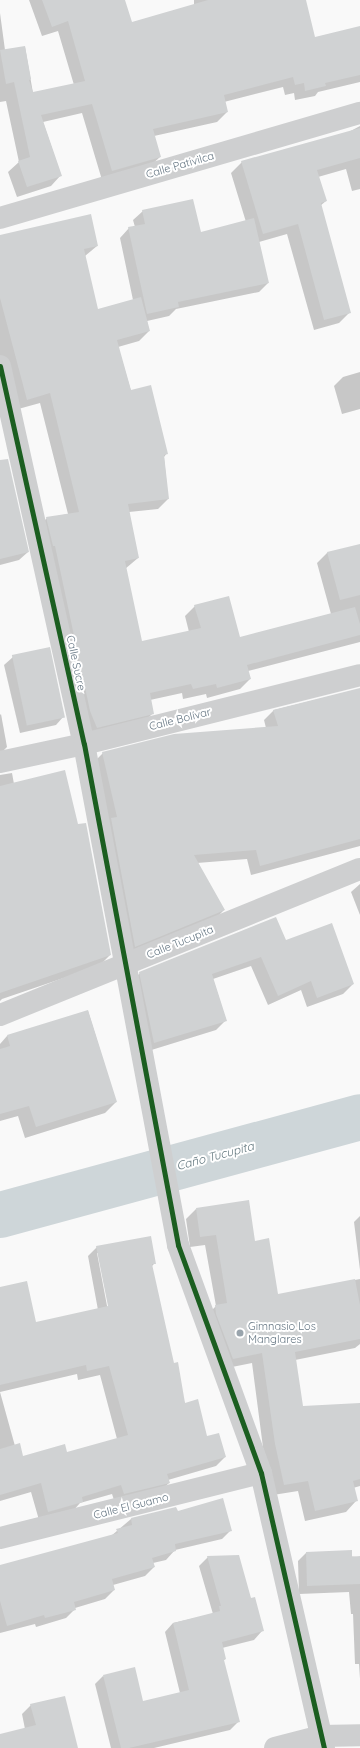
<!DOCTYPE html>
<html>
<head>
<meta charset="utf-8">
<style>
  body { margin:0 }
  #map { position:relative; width:360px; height:1748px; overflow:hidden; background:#f9f9f9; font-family:Quicksand,sans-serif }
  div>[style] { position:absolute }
  .shadow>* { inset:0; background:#0003 }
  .river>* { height:46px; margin:-23px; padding:0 23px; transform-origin:23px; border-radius:23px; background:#ced6d9 }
  .building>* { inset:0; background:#d0d2d3; transform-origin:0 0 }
  .street>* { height:22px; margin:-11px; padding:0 11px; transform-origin:11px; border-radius:11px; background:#cecfd0 }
  .cycleway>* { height:5px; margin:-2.5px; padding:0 2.5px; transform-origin:2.5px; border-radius:2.5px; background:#1b5e20 }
  .dots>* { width:11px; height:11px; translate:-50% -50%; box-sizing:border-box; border:2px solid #fff; border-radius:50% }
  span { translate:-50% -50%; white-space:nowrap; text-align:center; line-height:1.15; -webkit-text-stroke:4px #fff; paint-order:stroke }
  .street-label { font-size:11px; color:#657683 }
  .poi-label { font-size:11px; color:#657683 }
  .left { translate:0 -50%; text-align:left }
  .water-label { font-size:12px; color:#60757c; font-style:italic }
</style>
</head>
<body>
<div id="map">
  <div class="shadow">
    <div style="clip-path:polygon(29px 0,124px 0,131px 23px,194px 5px,194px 0,305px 0,314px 39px,360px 27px,360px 82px,318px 92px,315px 96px,295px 100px,294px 93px,285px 95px,283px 87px,224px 102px,227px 112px,217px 122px,154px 136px,160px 157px,149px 167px,102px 180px,82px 113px,43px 122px,61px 175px,51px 186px,17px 197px,8px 172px,19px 162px,6px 101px,0 102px,0 13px,5px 50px,25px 47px,33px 93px,74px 85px,58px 31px,42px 36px)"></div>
    <div style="clip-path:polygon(360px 126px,360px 189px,352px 191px,346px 169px,318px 177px,326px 201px,320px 206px,350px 312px,339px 323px,314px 330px,287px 234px,259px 242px,268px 283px,259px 292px,176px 309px,169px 316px,147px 321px,149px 331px,139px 341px,118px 347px,131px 391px,167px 453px,164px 457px,168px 499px,158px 509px,129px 512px,138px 558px,125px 569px,141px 642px,189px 632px,185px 616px,195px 606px,239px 638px,331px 614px,317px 563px,327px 553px,360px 545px,360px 642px,248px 671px,250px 679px,240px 689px,207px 698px,206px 694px,183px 699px,182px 693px,150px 700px,153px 713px,143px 723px,87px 737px,37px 528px,47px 518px,68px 514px,40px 403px,11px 411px,0 369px,0 236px,97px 246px,85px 256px,97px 310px,133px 300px,120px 238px,129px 228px,135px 227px,133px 220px,143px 211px,200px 233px,246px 222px,231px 173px,242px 162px,345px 134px)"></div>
    <div style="clip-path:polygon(360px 372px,360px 409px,342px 414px,334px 386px,343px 377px)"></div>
    <div style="clip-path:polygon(0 500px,28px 552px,19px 560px,0 565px)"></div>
    <div style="clip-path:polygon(13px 657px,64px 716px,56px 725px,20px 733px,4px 665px)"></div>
    <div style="clip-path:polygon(360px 689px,360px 846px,251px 875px,247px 859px,197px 863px,224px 910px,214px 920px,125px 956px,93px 763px,103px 753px,266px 728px,264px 720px,274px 710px)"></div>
    <div style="clip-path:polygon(1px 714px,7px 747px,0 754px,0 715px)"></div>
    <div style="clip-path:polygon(12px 773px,14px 784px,77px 826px,110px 955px,99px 966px,2px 999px,0 1001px,0 775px)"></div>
    <div style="clip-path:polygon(360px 884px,360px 915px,351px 892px)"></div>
    <div style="clip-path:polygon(286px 941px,353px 984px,343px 994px,307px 1007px,301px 990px,268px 1005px,251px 966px,213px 979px,226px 1020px,216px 1030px,145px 1052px,130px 983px,140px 973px)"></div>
    <div style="clip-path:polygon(88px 1011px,116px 1102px,105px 1113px,25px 1138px,18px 1116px,0 1121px,0 1044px,7px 1036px)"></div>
    <div style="clip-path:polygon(196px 1209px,254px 1242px,278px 1295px,360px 1279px,360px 1344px,355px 1348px,295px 1360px,302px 1407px,360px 1405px,360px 1486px,353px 1488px,356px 1501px,346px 1512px,305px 1521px,298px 1491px,273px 1495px,264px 1455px,252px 1363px,222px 1369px,205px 1317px,216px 1306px,205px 1245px,190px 1247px,186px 1219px)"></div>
    <div style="clip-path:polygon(360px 1216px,360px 1270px,354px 1222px)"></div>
    <div style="clip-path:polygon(evenodd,97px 1247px,155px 1263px,151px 1267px,173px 1364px,185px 1404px,207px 1437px,225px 1457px,216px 1466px,168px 1480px,169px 1483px,159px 1492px,115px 1503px,112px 1494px,80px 1503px,73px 1511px,39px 1520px,31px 1492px,0 1501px,0 1288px,35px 1323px,98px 1310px,88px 1256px,97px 1247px,97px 1253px,99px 1253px,110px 1311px,108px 1311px,97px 1253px,97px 1247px,77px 1374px,78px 1380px,100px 1375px,117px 1439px,66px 1453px,22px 1457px,15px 1446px,0 1392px,77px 1374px)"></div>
    <div style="clip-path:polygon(176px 1508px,177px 1512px,231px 1530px,222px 1539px,175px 1550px,166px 1560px,153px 1563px,154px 1567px,145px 1576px,113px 1585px,114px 1590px,105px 1599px,75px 1608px,75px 1609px,66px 1618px,36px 1627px,35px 1624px,0 1633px,0 1566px,111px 1536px,131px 1519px)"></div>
    <div style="clip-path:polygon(306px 1553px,360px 1557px,360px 1679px,359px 1664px,355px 1664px,353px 1614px,351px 1614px,349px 1592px,299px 1594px,298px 1561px)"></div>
    <div style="clip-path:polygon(208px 1557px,250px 1600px,262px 1631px,254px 1640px,222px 1648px,225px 1659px,223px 1661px,239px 1721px,230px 1730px,154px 1748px,111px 1748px,95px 1684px,103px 1676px,143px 1702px,180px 1693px,165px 1632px,173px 1623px,213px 1614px,199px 1566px)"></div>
    <div style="clip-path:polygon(31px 1705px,77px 1748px,0 1748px,0 1735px,25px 1729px,22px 1714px)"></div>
  </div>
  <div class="river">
    <div style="left:0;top:1215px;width:373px;rotate:-15.2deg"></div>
  </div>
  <div class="building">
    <div style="clip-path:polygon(42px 0,125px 0,132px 22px,208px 0,306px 0,315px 37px,360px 26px,360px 75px,325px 83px,326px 86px,305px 91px,304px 83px,295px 85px,293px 77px,224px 95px,228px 112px,153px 129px,161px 157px,112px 171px,92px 104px,41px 115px,62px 176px,27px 187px,18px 161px,30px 157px,14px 82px,6px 84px,0 50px,25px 46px,31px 79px,29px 80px,33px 92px,85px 81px,68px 21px,52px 27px)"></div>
    <div style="clip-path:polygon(360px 128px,360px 158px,317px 170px,327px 201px,321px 203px,351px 313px,324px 320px,298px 224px,263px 234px,241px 161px)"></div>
    <div style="clip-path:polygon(193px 199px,201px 232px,254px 218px,269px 283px,178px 302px,179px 307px,147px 314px,128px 227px,145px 224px,142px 210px)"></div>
    <div style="clip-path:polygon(91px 214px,98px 246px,84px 249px,98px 309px,141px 297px,150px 331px,117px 340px,131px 390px,151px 385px,168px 454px,164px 455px,169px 499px,128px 504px,139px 558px,125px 561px,142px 641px,201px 628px,194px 605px,229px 596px,240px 637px,355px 607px,360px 624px,360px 635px,247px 665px,251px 679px,217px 688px,216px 684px,193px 689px,191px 684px,150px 693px,154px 714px,97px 728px,90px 711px,55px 546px,53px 546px,46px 517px,79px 512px,50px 393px,27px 400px,0 298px,0 235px)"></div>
    <div style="clip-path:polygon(8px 459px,29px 552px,0 559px,0 460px)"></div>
    <div style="clip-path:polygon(360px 544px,360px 595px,340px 600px,327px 552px)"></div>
    <div style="left:50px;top:647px;width:72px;height:39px;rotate:78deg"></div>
    <div style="clip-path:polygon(360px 688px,360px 839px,260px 866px,256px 850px,194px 855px,225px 910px,135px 947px,111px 818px,117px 817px,102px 752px,174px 734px,278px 726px,273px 710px)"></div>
    <div style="clip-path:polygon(65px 770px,78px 824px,86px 823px,111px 955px,0 993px,0 786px)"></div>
    <div style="clip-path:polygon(276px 917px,286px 940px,332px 923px,354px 984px,317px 998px,311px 981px,278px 996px,261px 957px,212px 974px,227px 1021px,154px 1043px,139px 972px)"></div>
    <div style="clip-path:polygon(88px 1010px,117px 1102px,36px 1127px,29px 1106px,0 1114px,0 1049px,10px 1046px,7px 1035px)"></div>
    <div style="clip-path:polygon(249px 1200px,255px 1241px,269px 1238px,278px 1294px,355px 1279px,360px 1305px,360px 1339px,295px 1352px,303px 1406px,360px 1403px,360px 1479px,353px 1481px,358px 1501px,315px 1511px,308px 1481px,284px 1485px,275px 1444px,262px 1353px,233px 1359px,216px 1314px,215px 1305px,227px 1303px,216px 1235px,200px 1237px,196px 1208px)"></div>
    <div style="clip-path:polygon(151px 1236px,156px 1264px,152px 1264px,174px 1363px,178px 1362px,185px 1403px,198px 1399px,207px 1436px,219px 1433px,226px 1457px,167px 1474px,170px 1483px,124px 1494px,121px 1485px,82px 1497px,83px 1502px,48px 1512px,41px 1483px,0 1495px,0 1449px,20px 1443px,23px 1456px,65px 1444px,67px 1452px,128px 1435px,109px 1366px,87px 1371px,86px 1365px,0 1385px,0 1287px,27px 1281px,36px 1322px,108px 1306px,96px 1246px)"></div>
    <div style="clip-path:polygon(223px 1498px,232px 1531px,175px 1544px,176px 1551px,152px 1558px,155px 1567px,112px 1579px,115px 1590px,74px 1602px,76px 1610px,45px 1618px,44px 1615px,7px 1626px,0 1601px,0 1565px,118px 1533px,116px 1529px,132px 1525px,131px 1518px,176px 1507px,178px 1511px)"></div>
    <div style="clip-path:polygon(352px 1550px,352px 1557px,360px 1556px,360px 1584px,307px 1586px,306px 1552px)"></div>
    <div style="clip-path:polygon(239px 1555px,251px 1598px,255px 1597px,264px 1631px,222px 1642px,226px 1659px,224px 1660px,240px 1722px,129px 1748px,121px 1748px,103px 1675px,135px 1667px,143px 1701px,189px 1690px,173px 1623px,220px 1611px,219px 1606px,221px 1606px,207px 1556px)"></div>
    <div style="clip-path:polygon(65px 1696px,78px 1748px,0 1748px,0 1734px,36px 1725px,30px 1704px)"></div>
  </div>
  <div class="street">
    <div style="left:0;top:218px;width:375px;rotate:-16.3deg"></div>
    <div style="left:0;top:366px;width:387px;rotate:77.5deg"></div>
    <div style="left:84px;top:744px;width:510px;rotate:79.37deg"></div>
    <div style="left:178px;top:1245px;width:243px;rotate:70deg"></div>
    <div style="left:261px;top:1473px;width:282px;rotate:77.1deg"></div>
    <div style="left:0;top:762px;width:86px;rotate:-12.1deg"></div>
    <div style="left:84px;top:744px;width:284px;rotate:-14deg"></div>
    <div style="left:0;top:1015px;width:388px;rotate:-22.1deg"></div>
    <div style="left:0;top:1538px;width:269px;rotate:-14deg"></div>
    <div style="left:275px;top:1748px;width:48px;rotate:-14.6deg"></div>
    <div style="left:321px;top:1736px;width:39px;rotate:-1deg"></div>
  </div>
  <div class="cycleway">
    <div style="left:0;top:366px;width:387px;rotate:77.5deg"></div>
    <div style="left:84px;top:744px;width:510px;rotate:79.37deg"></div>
    <div style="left:178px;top:1245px;width:243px;rotate:70deg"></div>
    <div style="left:261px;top:1473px;width:282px;rotate:77.1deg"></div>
  </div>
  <div class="dots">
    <div style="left:240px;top:1333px;background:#99a4ac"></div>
  </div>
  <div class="street-label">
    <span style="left:180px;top:165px;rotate:-16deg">Calle Pativilca</span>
    <span style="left:76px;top:663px;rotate:78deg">Calle Sucre</span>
    <span style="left:180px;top:719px;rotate:-14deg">Calle Bolívar</span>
    <span style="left:180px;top:942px;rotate:-22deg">Calle Tucupita</span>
    <span style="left:131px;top:1506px;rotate:-14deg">Calle El Guamo</span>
  </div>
  <div class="poi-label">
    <span class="left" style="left:248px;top:1333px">Gimnasio Los<br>Manglares</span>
  </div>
  <div class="water-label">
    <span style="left:215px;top:1156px;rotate:-15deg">Caño Tucupita</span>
  </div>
</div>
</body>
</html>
